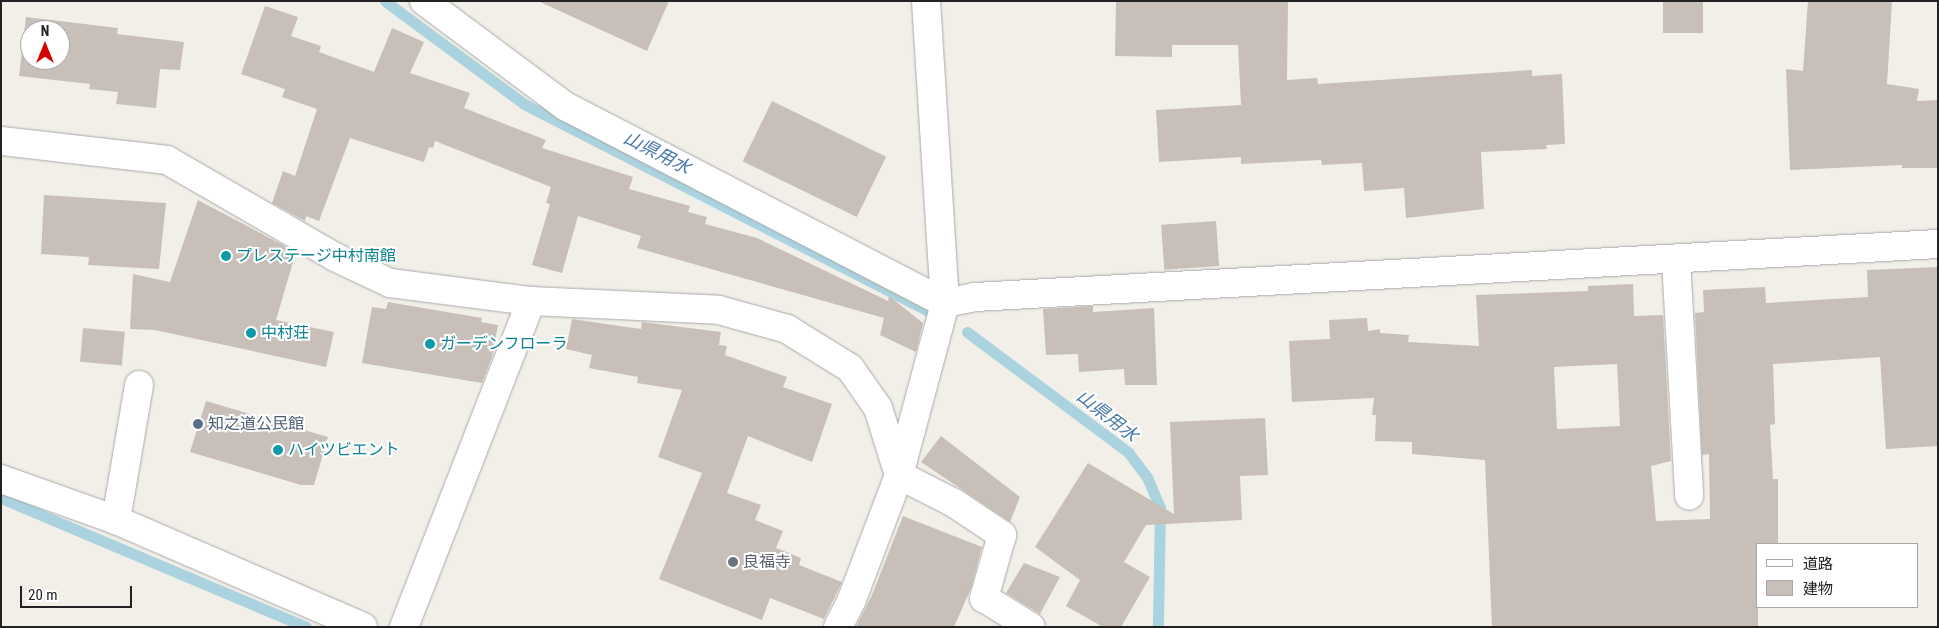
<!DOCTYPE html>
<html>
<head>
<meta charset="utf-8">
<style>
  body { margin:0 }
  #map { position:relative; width:1939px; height:628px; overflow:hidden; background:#f2efe9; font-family:"Roboto Condensed","Noto Sans JP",sans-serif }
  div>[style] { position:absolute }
  .stream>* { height:11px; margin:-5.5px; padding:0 5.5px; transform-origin:5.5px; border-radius:5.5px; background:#aad3df }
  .building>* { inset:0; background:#c7bfb8; transform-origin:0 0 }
  .roads { filter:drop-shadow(0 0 1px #a9a9a9) drop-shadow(0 0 1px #a9a9a9) }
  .street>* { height:28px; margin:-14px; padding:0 14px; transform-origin:14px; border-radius:14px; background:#fff }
  .dots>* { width:14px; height:14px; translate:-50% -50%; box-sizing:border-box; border:2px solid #fff; border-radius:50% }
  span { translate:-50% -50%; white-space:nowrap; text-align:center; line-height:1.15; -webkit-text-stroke:4px #fff; paint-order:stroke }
  .culture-label { font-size:16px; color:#0d838f }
  .left { translate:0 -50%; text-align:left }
  .service-label { font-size:16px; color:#4e5e75 }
  .worship-label { font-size:16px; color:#5b616d }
  .water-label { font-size:18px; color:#4a7aab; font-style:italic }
  .frame { position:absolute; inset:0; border:2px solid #222; pointer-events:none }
  .legend { position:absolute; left:1756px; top:543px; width:162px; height:65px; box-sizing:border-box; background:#fff; border:1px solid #a7a7a7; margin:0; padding:6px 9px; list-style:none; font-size:15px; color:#222 }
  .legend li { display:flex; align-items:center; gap:10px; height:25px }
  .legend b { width:25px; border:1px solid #a7a7a7 }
  .north { position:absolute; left:20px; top:20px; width:50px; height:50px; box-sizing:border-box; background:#fff; border:1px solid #a7a7a7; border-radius:50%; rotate:0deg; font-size:14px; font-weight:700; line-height:20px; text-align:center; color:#222 }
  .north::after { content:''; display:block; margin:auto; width:18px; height:22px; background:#d40000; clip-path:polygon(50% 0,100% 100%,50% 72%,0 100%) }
  .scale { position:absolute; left:20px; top:586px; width:112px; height:22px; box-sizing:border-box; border:2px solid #222; border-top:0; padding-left:6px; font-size:15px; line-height:18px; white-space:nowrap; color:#222; -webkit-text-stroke:4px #fff; paint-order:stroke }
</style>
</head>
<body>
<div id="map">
  <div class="stream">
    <div style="left:385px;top:1px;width:173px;rotate:36.5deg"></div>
    <div style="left:524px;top:104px;width:455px;rotate:27.1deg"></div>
    <div style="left:967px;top:332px;width:201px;rotate:36.7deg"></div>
    <div style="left:1128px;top:452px;width:31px;rotate:53deg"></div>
    <div style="left:1147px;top:477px;width:33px;rotate:67deg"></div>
    <div style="left:1160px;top:507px;width:120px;rotate:91deg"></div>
    <div style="left:1px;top:498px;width:331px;rotate:22.9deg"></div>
  </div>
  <div class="building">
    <div style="clip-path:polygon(538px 1px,669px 1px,647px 51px)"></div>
    <div style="clip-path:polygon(1116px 1px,1288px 1px,1287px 80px,1317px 78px,1318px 84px,1532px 70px,1532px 76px,1562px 74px,1565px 144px,1546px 145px,1547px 149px,1481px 152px,1484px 209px,1406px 218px,1404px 188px,1364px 191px,1362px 163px,1322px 165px,1321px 160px,1241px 164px,1241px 157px,1159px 162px,1156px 110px,1241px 105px,1238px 45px,1172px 45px,1172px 57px,1115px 56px)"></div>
    <div style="left:1663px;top:1px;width:40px;height:32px"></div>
    <div style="clip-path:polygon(1808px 1px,1892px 1px,1887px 84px,1919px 89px,1917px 101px,1938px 100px,1938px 168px,1902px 168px,1902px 165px,1790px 170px,1786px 69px,1803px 71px)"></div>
    <div style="clip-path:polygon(265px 6px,298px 17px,291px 36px,321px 46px,319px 52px,374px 72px,392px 28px,424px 42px,410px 73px,470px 93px,464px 108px,546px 140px,542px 148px,633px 177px,629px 189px,690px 206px,688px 212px,707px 217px,705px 224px,757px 238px,888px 301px,889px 296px,923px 323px,916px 352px,880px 335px,884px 318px,637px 248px,641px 236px,578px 216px,562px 273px,532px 265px,550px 204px,546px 203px,551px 187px,435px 141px,433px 148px,429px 147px,424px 162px,350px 138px,319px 221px,306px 216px,305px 221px,272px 203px,283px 171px,295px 176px,317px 109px,282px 97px,285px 89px,241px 74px)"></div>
    <div style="clip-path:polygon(evenodd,26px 17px,118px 28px,117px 34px,184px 42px,180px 70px,160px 69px,156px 108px,116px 104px,118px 92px,89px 89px,90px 84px,19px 76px,26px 17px,30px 30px,60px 30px,60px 60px,30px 60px,30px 30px)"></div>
    <div style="left:772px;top:101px;width:127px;height:67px;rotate:26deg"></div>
    <div style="clip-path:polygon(44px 195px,166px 203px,159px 269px,88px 265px,89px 257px,41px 254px)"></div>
    <div style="clip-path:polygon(198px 200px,296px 252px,276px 320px,334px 332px,326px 367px,155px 330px,130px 329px,133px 274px,170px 282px)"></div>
    <div style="left:1216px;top:221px;width:45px;height:55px;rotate:86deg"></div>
    <div style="clip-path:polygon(evenodd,1938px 267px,1938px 446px,1886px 449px,1880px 357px,1773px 364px,1775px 424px,1770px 425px,1773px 479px,1778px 479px,1778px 544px,1758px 544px,1758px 627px,1492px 627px,1485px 460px,1412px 454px,1412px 442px,1375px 441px,1376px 415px,1372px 415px,1374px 398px,1292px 402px,1289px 341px,1330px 339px,1329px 320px,1367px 318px,1368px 331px,1380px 329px,1380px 333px,1409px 335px,1408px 342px,1479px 346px,1476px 295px,1588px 291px,1588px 286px,1633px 284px,1634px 316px,1663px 315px,1671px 461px,1651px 466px,1656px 521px,1710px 519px,1709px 454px,1702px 455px,1695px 313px,1704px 312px,1703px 290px,1765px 287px,1766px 303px,1868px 297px,1867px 270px,1938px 267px,1617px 364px,1620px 426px,1557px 429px,1554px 367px,1617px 364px)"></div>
    <div style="clip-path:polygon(388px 302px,482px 318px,481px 322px,498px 325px,492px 357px,482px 383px,362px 363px,372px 307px,386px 309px)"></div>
    <div style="clip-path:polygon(1093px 306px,1093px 312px,1154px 308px,1157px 385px,1125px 385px,1124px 369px,1079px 372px,1078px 354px,1046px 355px,1043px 309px)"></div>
    <div style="clip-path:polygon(572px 319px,641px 329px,642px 322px,721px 332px,719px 345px,727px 346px,725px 355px,787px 377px,783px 387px,832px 404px,812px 462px,748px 436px,727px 493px,761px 505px,755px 520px,783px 531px,776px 548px,801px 558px,799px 565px,842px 582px,824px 619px,770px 598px,762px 620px,659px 579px,702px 473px,658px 457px,682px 390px,637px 383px,638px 377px,589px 368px,592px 355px,566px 349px)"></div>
    <div style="left:83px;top:328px;width:42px;height:34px;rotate:5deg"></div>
    <div style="clip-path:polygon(206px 401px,328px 437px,314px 485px,301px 485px,190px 452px)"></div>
    <div style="clip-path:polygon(1265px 418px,1268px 475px,1240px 476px,1242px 520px,1146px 525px,1124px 562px,1150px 577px,1121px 627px,1103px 627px,1066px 606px,1080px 580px,1035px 547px,1088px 463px,1174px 514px,1170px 422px)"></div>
    <div style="clip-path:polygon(941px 436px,1020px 497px,1010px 522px,921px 462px)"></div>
    <div style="clip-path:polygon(903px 516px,982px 547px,971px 588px,954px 627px,856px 627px,872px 595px)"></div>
    <div style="clip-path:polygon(1024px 563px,1060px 577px,1040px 614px,1006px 593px)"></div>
  </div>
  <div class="roads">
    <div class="street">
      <div style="left:424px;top:1px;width:176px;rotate:36.7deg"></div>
      <div style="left:565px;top:106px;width:428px;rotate:27.4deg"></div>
      <div style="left:945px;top:303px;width:31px;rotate:-11deg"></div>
      <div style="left:975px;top:297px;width:964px;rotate:-3.15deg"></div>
      <div style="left:1px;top:141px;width:167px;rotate:6.5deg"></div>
      <div style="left:167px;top:160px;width:194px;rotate:30deg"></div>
      <div style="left:335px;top:257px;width:61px;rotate:25.3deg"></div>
      <div style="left:390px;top:283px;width:142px;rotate:7.3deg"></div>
      <div style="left:531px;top:301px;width:188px;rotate:2.7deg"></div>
      <div style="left:719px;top:310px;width:71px;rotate:15.6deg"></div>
      <div style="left:787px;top:329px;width:74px;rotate:31.8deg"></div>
      <div style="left:850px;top:368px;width:49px;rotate:55deg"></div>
      <div style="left:878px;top:408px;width:70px;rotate:72.6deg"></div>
      <div style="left:899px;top:475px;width:62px;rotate:27deg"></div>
      <div style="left:954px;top:503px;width:58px;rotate:33.7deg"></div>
      <div style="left:1002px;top:535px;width:66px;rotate:105.9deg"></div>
      <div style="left:984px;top:598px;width:55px;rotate:31.7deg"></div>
      <div style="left:1676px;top:260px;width:236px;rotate:86.8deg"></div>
      <div style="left:1px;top:479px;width:122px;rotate:19.6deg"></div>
      <div style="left:116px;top:520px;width:269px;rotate:23.4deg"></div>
      <div style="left:116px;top:520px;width:137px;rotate:-80.3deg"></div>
      <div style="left:404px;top:627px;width:350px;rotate:-68.7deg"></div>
      <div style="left:838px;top:627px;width:31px;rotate:-63deg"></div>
      <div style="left:852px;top:599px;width:133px;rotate:-69.2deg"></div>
      <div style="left:899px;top:475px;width:178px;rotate:-75deg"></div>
      <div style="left:945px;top:303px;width:303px;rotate:-93.6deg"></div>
    </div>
  </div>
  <div class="dots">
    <div style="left:226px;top:256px;background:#0f9aa8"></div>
    <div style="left:251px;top:333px;background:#0f9aa8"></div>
    <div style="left:430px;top:344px;background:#0f9aa8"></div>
    <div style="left:198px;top:424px;background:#5c6f8a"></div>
    <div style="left:278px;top:450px;background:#0f9aa8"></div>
    <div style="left:733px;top:562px;background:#6b7280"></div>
  </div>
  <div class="culture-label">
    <span class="left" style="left:236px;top:256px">プレステージ中村南館</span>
    <span class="left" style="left:261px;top:333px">中村荘</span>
    <span class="left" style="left:440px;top:344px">ガーデンフローラ</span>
    <span class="left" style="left:288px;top:450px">ハイツビエント</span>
  </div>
  <div class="service-label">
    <span class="left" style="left:208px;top:424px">知之道公民館</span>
  </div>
  <div class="worship-label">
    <span class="left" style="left:743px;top:562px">良福寺</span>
  </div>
  <div class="water-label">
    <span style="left:657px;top:153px;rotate:27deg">山県用水</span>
    <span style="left:1107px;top:416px;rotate:38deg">山県用水</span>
  </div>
  <div class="frame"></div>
  <ul class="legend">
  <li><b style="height:6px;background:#fff"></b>道路</li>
  <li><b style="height:14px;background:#c7bfb8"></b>建物</li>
  </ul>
  <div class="north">N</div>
  <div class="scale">20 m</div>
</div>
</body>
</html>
